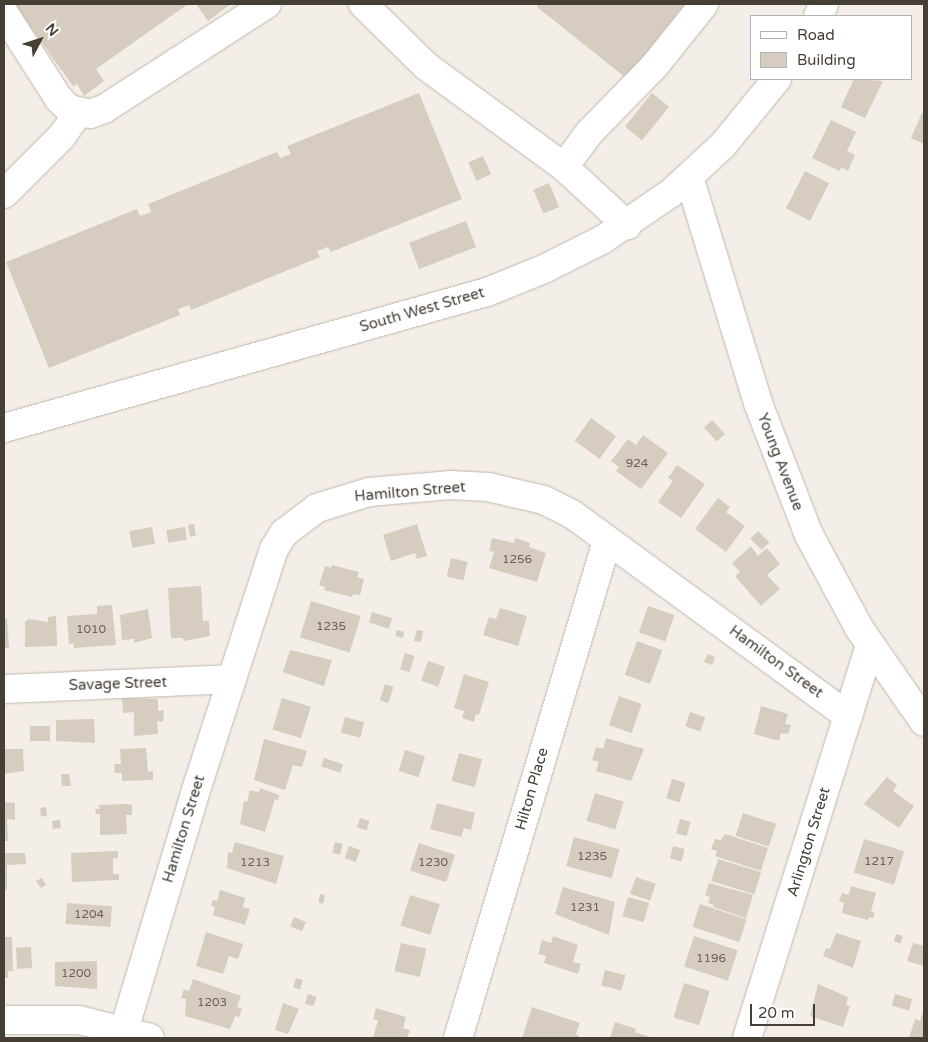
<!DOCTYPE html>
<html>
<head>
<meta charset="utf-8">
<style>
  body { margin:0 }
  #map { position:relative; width:928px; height:1042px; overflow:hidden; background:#f3eee7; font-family:"Varela Round",sans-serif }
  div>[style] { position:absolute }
  .building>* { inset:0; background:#d7ccc0; transform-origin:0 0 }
  .roads { filter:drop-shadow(0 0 1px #c1b8ad) drop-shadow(0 0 1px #c1b8ad) }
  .minor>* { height:28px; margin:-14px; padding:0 14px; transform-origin:14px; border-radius:14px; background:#fff }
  span { translate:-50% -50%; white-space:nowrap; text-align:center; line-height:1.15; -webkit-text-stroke:5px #fff; paint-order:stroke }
  .number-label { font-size:12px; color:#6a6258 }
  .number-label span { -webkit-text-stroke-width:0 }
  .street-label { font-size:15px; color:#463f36 }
  .frame { position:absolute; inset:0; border:5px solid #463f36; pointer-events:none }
  .legend { position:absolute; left:750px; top:15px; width:162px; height:65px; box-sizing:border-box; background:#fff; border:1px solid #b5b2af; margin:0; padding:6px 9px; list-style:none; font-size:15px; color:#463f36 }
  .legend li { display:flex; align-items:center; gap:10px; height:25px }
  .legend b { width:25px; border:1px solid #b5b2af }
  .north { position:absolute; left:15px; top:15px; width:50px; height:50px; -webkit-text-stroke:4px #fff; paint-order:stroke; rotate:50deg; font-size:14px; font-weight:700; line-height:20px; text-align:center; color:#463f36 }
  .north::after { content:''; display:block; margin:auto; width:18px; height:22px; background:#463f36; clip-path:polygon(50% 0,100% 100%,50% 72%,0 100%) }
  .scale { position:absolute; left:750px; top:1004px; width:65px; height:22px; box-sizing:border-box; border:2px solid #463f36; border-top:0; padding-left:6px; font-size:15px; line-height:18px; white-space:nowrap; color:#463f36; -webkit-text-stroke:4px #fff; paint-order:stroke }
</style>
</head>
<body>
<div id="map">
  <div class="building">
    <div style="clip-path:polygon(14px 4px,188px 4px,96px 69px,104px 81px,84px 96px,77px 84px,73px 86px)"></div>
    <div style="clip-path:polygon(196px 4px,231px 4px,208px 21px)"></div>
    <div style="clip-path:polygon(539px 4px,685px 4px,626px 78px,537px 7px)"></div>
    <div style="clip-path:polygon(854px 79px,883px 81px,865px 118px,841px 107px)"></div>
    <div style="clip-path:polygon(419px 93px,462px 199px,331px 252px,328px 247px,317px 251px,320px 257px,191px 310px,189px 305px,178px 309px,180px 315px,49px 368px,6px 262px,137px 209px,140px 216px,151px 212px,148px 204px,277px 152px,280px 158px,291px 154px,287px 146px)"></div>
    <div style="left:652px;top:93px;width:22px;height:43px;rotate:39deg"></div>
    <div style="clip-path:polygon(922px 113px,924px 114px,924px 144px,911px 138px)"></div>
    <div style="clip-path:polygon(831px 120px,856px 132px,847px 151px,855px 155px,848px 171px,841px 167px,840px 171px,812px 158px)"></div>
    <div style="left:483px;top:156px;width:20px;height:16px;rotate:66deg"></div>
    <div style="left:805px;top:171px;width:27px;height:42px;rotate:27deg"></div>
    <div style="left:549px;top:183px;width:26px;height:17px;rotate:67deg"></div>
    <div style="left:466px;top:221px;width:28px;height:61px;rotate:69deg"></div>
    <div style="left:591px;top:418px;width:31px;height:28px;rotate:36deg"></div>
    <div style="left:712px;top:420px;width:19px;height:11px;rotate:47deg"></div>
    <div style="clip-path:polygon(643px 435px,668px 453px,641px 489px,616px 471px,619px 467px,611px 461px,628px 439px,636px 445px)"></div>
    <div style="clip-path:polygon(677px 465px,705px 484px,681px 518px,658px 502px,673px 481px,668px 478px)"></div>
    <div style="clip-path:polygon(718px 498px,730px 507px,726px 512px,745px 526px,726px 552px,695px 529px)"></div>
    <div style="left:194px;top:524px;width:12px;height:6px;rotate:81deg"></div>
    <div style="clip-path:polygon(417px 524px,427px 556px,417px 559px,415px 553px,391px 561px,383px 535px)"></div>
    <div style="left:152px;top:527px;width:17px;height:23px;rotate:80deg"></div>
    <div style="left:185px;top:527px;width:13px;height:19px;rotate:81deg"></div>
    <div style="left:758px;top:531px;width:16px;height:11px;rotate:45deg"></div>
    <div style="clip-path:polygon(492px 538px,514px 543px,516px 538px,530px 543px,529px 547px,546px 553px,537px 582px,489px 568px,494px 552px,489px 551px)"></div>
    <div style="clip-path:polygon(751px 546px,758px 556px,767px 548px,780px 564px,767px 575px,780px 589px,761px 606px,735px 576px,740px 572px,732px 563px)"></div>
    <div style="left:451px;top:558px;width:17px;height:19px;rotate:13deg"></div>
    <div style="clip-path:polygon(332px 565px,359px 572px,357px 577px,364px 579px,360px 595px,353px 594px,352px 597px,324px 590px,325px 587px,319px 585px,325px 566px,331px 568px)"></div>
    <div style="clip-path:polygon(201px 586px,203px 621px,209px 621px,210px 636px,184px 641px,183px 638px,171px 638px,168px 588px)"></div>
    <div style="left:311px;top:601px;width:52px;height:38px;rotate:17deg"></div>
    <div style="clip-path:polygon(112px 605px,116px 645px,74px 648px,73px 643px,69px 644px,67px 616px,97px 614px,97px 606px)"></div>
    <div style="left:648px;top:606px;width:28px;height:28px;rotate:19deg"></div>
    <div style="clip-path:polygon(500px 608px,527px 616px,518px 646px,483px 635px,489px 617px,496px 619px)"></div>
    <div style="clip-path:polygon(148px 609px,152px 638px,134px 643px,134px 639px,122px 640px,120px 615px)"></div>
    <div style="left:372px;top:612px;width:21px;height:11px;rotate:17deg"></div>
    <div style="clip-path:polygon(56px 616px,57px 646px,25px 647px,25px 622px,28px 619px,48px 622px,48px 617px)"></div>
    <div style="clip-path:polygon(4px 619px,7px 619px,9px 648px,4px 648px)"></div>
    <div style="clip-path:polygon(397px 630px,404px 632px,403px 638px,395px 636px)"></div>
    <div style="clip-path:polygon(417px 630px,423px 631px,421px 642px,414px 641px)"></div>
    <div style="left:637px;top:641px;width:27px;height:36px;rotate:20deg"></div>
    <div style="clip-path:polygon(290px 650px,332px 660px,324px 686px,283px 672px)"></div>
    <div style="left:405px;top:653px;width:10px;height:17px;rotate:17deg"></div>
    <div style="clip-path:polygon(708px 654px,715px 657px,712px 665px,704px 662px)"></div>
    <div style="left:428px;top:661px;width:18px;height:21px;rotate:19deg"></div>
    <div style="clip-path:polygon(464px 674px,489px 682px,479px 715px,476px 714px,474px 722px,462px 718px,464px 711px,454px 708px)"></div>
    <div style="left:385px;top:684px;width:9px;height:17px;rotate:18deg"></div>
    <div style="left:619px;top:696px;width:24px;height:31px;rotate:19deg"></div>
    <div style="clip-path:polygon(122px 698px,158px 699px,158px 711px,164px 710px,163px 722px,157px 721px,158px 734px,134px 736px,134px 712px,123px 713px)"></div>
    <div style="left:282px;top:698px;width:30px;height:33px;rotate:17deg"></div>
    <div style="clip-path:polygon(761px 706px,788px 714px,785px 724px,791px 725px,788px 734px,781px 733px,779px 741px,754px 734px)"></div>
    <div style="left:690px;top:712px;width:16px;height:15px;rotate:18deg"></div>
    <div style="left:345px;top:717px;width:20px;height:16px;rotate:15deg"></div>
    <div style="clip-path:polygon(94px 719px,95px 743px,56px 741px,56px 720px)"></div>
    <div style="left:30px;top:726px;width:20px;height:15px"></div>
    <div style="clip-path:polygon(606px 738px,644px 749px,631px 781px,596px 771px,599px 762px,592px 760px,596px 747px,603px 749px)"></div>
    <div style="clip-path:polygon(264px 739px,307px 751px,302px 767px,293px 765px,285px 790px,254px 780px)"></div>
    <div style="clip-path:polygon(146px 748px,148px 772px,153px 771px,153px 780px,122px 781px,122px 773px,115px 773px,114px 764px,121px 764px,120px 749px)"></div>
    <div style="clip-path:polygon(4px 749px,23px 749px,24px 771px,4px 774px)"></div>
    <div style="left:405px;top:750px;width:21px;height:22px;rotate:17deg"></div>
    <div style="left:459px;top:753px;width:24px;height:29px;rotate:15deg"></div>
    <div style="left:324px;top:758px;width:20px;height:9px;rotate:18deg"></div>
    <div style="clip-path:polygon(61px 774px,69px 774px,71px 786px,62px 786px)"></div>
    <div style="clip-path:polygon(887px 777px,897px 785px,893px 791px,914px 806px,899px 828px,864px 804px)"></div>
    <div style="left:672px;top:779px;width:14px;height:20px;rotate:17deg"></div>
    <div style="clip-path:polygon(260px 788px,279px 795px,278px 800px,275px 799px,265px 832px,240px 824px,244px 801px,247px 802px,250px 790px,259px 792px)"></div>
    <div style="left:595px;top:793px;width:30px;height:29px;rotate:17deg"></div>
    <div style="clip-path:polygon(4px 802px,15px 803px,15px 820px,7px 819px,8px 841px,4px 841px)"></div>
    <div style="clip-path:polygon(437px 803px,475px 813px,471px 830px,464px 828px,461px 837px,430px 829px)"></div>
    <div style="clip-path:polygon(126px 804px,132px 805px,132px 815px,126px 815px,127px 834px,100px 835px,100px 814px,96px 814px,95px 809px,99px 809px,99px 805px)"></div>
    <div style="left:46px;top:807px;width:9px;height:6px;rotate:84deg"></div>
    <div style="left:743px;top:813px;width:35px;height:24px;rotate:18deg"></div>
    <div style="left:360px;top:818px;width:10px;height:10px;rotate:17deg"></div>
    <div style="left:680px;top:819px;width:11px;height:15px;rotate:15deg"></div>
    <div style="left:60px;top:820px;width:8px;height:8px;rotate:83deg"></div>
    <div style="clip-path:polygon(725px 834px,768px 848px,761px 871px,715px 856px,717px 851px,711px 849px,715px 839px,721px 840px)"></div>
    <div style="left:574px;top:837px;width:47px;height:30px;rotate:15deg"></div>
    <div style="left:864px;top:839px;width:42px;height:35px;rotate:17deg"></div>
    <div style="clip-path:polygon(235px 842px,284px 856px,276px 884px,227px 868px,228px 852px,232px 853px)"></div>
    <div style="left:335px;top:842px;width:8px;height:11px;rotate:14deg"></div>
    <div style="left:419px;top:843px;width:38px;height:29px;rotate:18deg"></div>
    <div style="left:349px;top:846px;width:12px;height:13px;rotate:20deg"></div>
    <div style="left:673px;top:846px;width:12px;height:13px;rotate:14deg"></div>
    <div style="clip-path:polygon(118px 851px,118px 858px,113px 858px,113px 874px,119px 874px,119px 880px,72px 882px,71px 853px)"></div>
    <div style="clip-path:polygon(4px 853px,25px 853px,26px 864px,7px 865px,7px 890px,4px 890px)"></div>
    <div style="left:718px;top:859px;width:45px;height:23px;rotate:17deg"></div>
    <div style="left:636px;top:877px;width:21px;height:18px;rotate:19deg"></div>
    <div style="clip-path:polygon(42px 878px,46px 885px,41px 888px,36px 881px)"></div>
    <div style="clip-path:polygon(709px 883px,753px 895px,746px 918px,713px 907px,714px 905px,708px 903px,710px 897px,705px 895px)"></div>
    <div style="clip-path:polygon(851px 886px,876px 893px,871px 911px,875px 913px,873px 918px,869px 917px,868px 920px,842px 913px,844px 903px,839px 901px,842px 893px,849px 895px)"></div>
    <div style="clip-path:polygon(563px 887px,615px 902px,609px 935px,555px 914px)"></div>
    <div style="clip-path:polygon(220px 890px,245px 898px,243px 907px,250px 909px,245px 925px,213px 915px,215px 907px,211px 906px,213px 900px,217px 901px)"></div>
    <div style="left:320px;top:894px;width:5px;height:9px;rotate:11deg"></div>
    <div style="left:410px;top:895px;width:31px;height:32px;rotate:17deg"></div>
    <div style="left:628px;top:897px;width:22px;height:20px;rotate:16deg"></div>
    <div style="left:67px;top:903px;width:45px;height:21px;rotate:4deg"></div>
    <div style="left:700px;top:904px;width:49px;height:24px;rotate:18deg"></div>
    <div style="left:294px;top:917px;width:13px;height:10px;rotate:23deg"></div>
    <div style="clip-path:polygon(206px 932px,243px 944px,238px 959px,229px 956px,223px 974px,196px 966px)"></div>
    <div style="clip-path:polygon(836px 933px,861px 941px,853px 968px,823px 956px,826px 948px,830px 949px)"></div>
    <div style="left:896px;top:934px;width:7px;height:8px;rotate:16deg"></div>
    <div style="clip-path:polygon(553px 936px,578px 945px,573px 962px,581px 964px,578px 974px,544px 963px,546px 956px,538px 954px,542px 940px,551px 943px)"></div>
    <div style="left:694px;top:936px;width:46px;height:32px;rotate:18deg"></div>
    <div style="clip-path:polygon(4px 937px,12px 937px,13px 971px,8px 971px,8px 978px,4px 978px)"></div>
    <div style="left:401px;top:943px;width:26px;height:29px;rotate:13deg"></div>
    <div style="clip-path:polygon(913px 943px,924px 946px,924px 966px,907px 961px)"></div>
    <div style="left:31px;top:947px;width:21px;height:15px;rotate:87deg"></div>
    <div style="clip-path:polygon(97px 961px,97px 989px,55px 986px,55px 962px)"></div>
    <div style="left:605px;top:970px;width:21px;height:16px;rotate:14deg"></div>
    <div style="left:296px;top:978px;width:7px;height:10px;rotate:16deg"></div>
    <div style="clip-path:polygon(193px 979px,241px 996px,237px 1007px,242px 1009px,239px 1017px,235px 1016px,230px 1029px,185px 1016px,186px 999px,181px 998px,184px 989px,189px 991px)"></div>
    <div style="left:684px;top:983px;width:27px;height:36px;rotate:17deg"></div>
    <div style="clip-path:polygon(818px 984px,848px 997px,846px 1005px,850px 1006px,843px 1027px,810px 1016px)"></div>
    <div style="left:308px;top:994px;width:9px;height:10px;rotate:18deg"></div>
    <div style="left:895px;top:994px;width:18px;height:12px;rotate:16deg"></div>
    <div style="clip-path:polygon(283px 1003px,299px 1009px,288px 1034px,275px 1030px)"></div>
    <div style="clip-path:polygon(532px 1007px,580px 1023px,576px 1034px,581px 1038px,522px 1038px)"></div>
    <div style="clip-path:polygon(376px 1008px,406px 1017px,403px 1028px,410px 1030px,407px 1038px,373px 1038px,378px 1020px,373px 1019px)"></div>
    <div style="clip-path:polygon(924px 1008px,924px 1038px,909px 1038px,915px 1019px,920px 1021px)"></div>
    <div style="clip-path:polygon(615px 1022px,636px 1029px,635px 1032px,653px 1038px,610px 1038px)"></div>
  </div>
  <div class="roads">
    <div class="minor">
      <div style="left:363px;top:4px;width:88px;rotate:44.5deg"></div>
      <div style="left:426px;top:66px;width:171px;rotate:36.2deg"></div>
      <div style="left:564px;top:167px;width:86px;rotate:42.6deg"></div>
      <div style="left:4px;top:13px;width:102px;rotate:57.4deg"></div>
      <div style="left:59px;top:99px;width:14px;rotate:45deg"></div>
      <div style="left:69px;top:109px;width:22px;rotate:13deg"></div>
      <div style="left:90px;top:114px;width:15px;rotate:-20deg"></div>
      <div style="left:104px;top:109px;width:194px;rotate:-32.8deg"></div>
      <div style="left:818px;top:16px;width:13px;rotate:-63deg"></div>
      <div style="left:564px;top:167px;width:42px;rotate:-53.7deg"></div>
      <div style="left:589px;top:133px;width:96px;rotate:-45.8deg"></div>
      <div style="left:656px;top:64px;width:77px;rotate:-51.3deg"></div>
      <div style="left:689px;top:177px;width:236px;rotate:73deg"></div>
      <div style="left:758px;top:403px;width:142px;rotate:68.9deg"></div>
      <div style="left:809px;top:535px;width:106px;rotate:61.7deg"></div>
      <div style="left:859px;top:628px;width:114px;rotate:55.3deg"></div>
      <div style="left:4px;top:194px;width:82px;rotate:-45deg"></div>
      <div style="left:62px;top:136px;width:28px;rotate:-55deg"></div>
      <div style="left:4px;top:428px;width:502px;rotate:-15.73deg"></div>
      <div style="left:487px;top:292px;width:64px;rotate:-22.1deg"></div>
      <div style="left:546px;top:268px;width:63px;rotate:-26.6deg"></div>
      <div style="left:602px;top:240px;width:83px;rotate:-34.3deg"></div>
      <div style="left:671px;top:193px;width:71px;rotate:-42.7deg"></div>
      <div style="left:723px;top:145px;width:85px;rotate:-50.7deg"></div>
      <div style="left:4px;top:689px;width:228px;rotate:-2.5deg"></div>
      <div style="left:4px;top:1020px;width:75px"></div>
      <div style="left:79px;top:1020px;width:73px;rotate:14.2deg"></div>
      <div style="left:124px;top:1030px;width:257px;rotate:-73.3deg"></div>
      <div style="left:198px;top:784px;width:247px;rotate:-72.1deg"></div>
      <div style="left:274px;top:549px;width:19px;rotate:-58deg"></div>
      <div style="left:284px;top:533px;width:41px;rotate:-37.1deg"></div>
      <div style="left:317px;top:508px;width:54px;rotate:-17.1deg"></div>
      <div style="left:369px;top:492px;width:81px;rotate:-4.9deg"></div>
      <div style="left:450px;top:485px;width:38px;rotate:3deg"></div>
      <div style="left:488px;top:487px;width:57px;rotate:13.1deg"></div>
      <div style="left:544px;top:500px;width:31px;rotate:27deg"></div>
      <div style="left:572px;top:514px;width:342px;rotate:36.2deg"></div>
      <div style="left:458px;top:1038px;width:519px;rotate:-73.31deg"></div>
      <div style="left:747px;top:1038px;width:412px;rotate:-72.6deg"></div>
    </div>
  </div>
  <div class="number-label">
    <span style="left:637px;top:464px">924</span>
    <span style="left:517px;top:560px">1256</span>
    <span style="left:331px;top:627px">1235</span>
    <span style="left:91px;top:630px">1010</span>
    <span style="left:592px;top:857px">1235</span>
    <span style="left:879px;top:862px">1217</span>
    <span style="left:255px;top:863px">1213</span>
    <span style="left:433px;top:863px">1230</span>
    <span style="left:585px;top:908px">1231</span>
    <span style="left:89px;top:915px">1204</span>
    <span style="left:711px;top:959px">1196</span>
    <span style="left:76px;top:974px">1200</span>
    <span style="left:212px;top:1003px">1203</span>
  </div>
  <div class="street-label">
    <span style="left:422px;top:310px;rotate:-16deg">South West Street</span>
    <span style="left:780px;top:462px;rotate:69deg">Young Avenue</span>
    <span style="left:410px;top:492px;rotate:-5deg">Hamilton Street</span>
    <span style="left:776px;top:662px;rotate:36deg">Hamilton Street</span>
    <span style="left:118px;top:684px;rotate:-2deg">Savage Street</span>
    <span style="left:532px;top:789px;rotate:-74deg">Hilton Place</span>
    <span style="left:184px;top:829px;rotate:-73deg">Hamilton Street</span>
    <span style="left:809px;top:842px;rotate:-73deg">Arlington Street</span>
  </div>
  <div class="frame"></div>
  <ul class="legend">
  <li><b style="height:6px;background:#fff"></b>Road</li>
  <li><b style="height:14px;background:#d7ccc0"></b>Building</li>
  </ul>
  <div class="north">N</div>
  <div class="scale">20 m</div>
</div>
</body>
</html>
